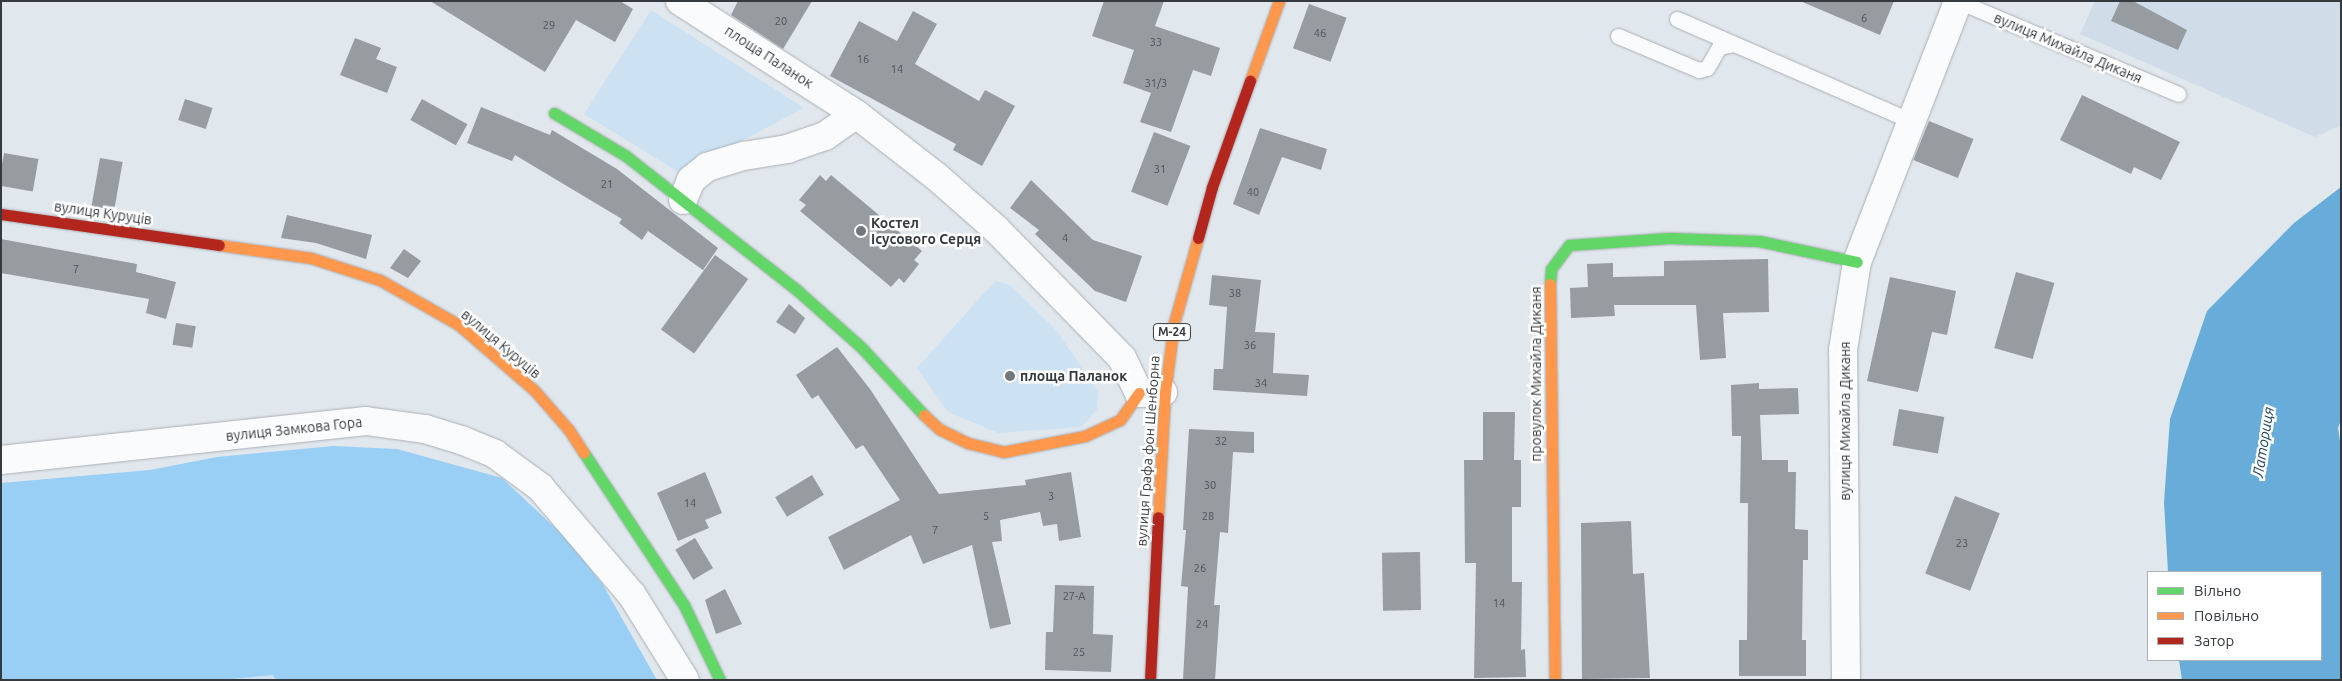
<!DOCTYPE html>
<html>
<head>
<meta charset="utf-8">
<style>
  body { margin:0 }
  #map { position:relative; width:2342px; height:681px; overflow:hidden; background:#e0e7ed; font-family:Ubuntu,sans-serif }
  div>[style] { position:absolute }
  .built>* { inset:0; background:#d0dde9 }
  .green>* { inset:0; background:#cce2f3 }
  .forest>* { inset:0; background:#9acff5 }
  .water>* { inset:0; background:#68acd9 }
  .building>* { inset:0; background:#969ca0; transform-origin:0 0 }
  .roads { filter:drop-shadow(0 0 1px #aaafb4) drop-shadow(0 0 1px #aaafb4) }
  .lane>* { height:15px; margin:-7.5px; padding:0 7.5px; transform-origin:7.5px; border-radius:7.5px; background:#fafbfc }
  .street>* { height:28px; margin:-14px; padding:0 14px; transform-origin:14px; border-radius:14px; background:#fafbfc }
  .fast>* { height:11px; margin:-5.5px; padding:0 5.5px; transform-origin:5.5px; border-radius:5.5px; background:#63d668 }
  .slow>* { height:11px; margin:-5.5px; padding:0 5.5px; transform-origin:5.5px; border-radius:5.5px; background:#ff974d }
  .jam>* { height:11px; margin:-5.5px; padding:0 5.5px; transform-origin:5.5px; border-radius:5.5px; background:#b3261e }
  .dots>* { width:14px; height:14px; translate:-50% -50%; box-sizing:border-box; border:2px solid #fff; border-radius:50% }
  span { translate:-50% -50%; white-space:nowrap; text-align:center; line-height:1.15; -webkit-text-stroke:5px #fff; paint-order:stroke }
  .number-label { font-size:11px; color:#4d5257 }
  .number-label span { -webkit-text-stroke-width:0 }
  .shield-label span { padding:1px 4px; background:#fff; border:1px solid; border-radius:4px; -webkit-text-stroke-width:0 }
  .shield-label { font-size:12px; color:#353a3f; font-weight:700 }
  .street-label { font-size:14px; color:#353a3f }
  .poi-label { font-size:14px; color:#353a3f; font-weight:700 }
  .left { translate:0 -50%; text-align:left }
  .water-label { font-size:15px; color:#204661; font-style:italic }
  .frame { position:absolute; inset:0; border:2px solid #353a3f; pointer-events:none }
  .legend { position:absolute; left:2147px; top:571px; width:175px; height:90px; box-sizing:border-box; background:#fff; border:1px solid #aeb0b2; margin:0; padding:6px 9px; list-style:none; font-size:15px; color:#353a3f }
  .legend li { display:flex; align-items:center; gap:10px; height:25px }
  .legend b { width:25px; border:1px solid #aeb0b2 }
</style>
</head>
<body>
<div id="map">
  <div class="built">
    <div style="clip-path:polygon(2095px 1px,2341px 1px,2341px 125px,2315px 137px,2080px 34px)"></div>
  </div>
  <div class="green">
    <div style="clip-path:polygon(651px 10px,804px 108px,680px 173px,584px 114px)"></div>
    <div style="clip-path:polygon(995px 281px,1010px 285px,1057px 331px,1098px 392px,1097px 410px,1081px 427px,998px 433px,948px 412px,917px 368px)"></div>
    <div style="clip-path:polygon(273px 675px,276px 680px,221px 680px)"></div>
  </div>
  <div class="forest">
    <div style="clip-path:polygon(333px 446px,397px 449px,502px 478px,567px 539px,603px 585px,657px 680px,276px 680px,273px 675px,221px 680px,1px 680px,1px 483px,150px 470px,217px 457px)"></div>
  </div>
  <div class="water">
    <div style="clip-path:polygon(2341px 187px,2341px 420px,2338px 428px,2341px 447px,2341px 680px,2182px 680px,2179px 660px,2321px 660px,2321px 572px,2168px 572px,2164px 502px,2170px 419px,2207px 311px,2294px 223px)"></div>
  </div>
  <div class="building">
    <div style="clip-path:polygon(430px 1px,620px 1px,633px 9px,615px 42px,576px 20px,545px 72px)"></div>
    <div style="clip-path:polygon(738px 1px,812px 1px,783px 49px,731px 15px)"></div>
    <div style="clip-path:polygon(1104px 1px,1164px 1px,1155px 26px,1220px 48px,1211px 76px,1193px 70px,1171px 132px,1140px 122px,1151px 93px,1123px 83px,1134px 50px,1092px 36px)"></div>
    <div style="clip-path:polygon(1800px 1px,1894px 1px,1880px 35px)"></div>
    <div style="clip-path:polygon(2120px 1px,2133px 1px,2187px 30px,2178px 50px,2111px 21px)"></div>
    <div style="left:1309px;top:4px;width:40px;height:47px;rotate:20deg"></div>
    <div style="clip-path:polygon(913px 11px,937px 24px,915px 64px,979px 101px,985px 90px,1015px 106px,982px 166px,953px 150px,956px 144px,830px 76px,859px 21px,897px 41px)"></div>
    <div style="clip-path:polygon(355px 38px,381px 48px,376px 59px,397px 67px,387px 93px,340px 75px)"></div>
    <div style="clip-path:polygon(2082px 95px,2180px 142px,2161px 180px,2134px 167px,2131px 174px,2060px 140px)"></div>
    <div style="left:185px;top:99px;width:29px;height:22px;rotate:18deg"></div>
    <div style="left:422px;top:99px;width:52px;height:24px;rotate:29deg"></div>
    <div style="clip-path:polygon(481px 107px,550px 135px,552px 130px,617px 169px,718px 248px,703px 270px,648px 231px,642px 240px,619px 223px,622px 219px,515px 155px,512px 161px,467px 143px)"></div>
    <div style="left:1929px;top:121px;width:48px;height:42px;rotate:22deg"></div>
    <div style="clip-path:polygon(1260px 128px,1327px 149px,1321px 170px,1282px 157px,1259px 215px,1233px 204px)"></div>
    <div style="left:1154px;top:132px;width:39px;height:64px;rotate:21deg"></div>
    <div style="left:4px;top:153px;width:35px;height:33px;rotate:10deg"></div>
    <div style="left:100px;top:158px;width:23px;height:49px;rotate:10deg"></div>
    <div style="clip-path:polygon(820px 175px,826px 181px,831px 175px,922px 251px,914px 260px,919px 264px,904px 283px,899px 278px,891px 287px,800px 211px,806px 205px,799px 200px)"></div>
    <div style="clip-path:polygon(1031px 180px,1093px 240px,1142px 256px,1126px 302px,1095px 291px,1035px 234px,1039px 230px,1010px 208px)"></div>
    <div style="clip-path:polygon(287px 215px,372px 235px,366px 259px,316px 243px,281px 238px)"></div>
    <div style="clip-path:polygon(1px 239px,137px 264px,136px 272px,176px 282px,166px 319px,146px 313px,149px 299px,1px 273px)"></div>
    <div style="clip-path:polygon(404px 249px,421px 261px,408px 278px,390px 268px)"></div>
    <div style="left:715px;top:255px;width:41px;height:92px;rotate:36deg"></div>
    <div style="clip-path:polygon(1768px 259px,1769px 312px,1723px 313px,1726px 358px,1700px 360px,1696px 305px,1614px 305px,1615px 316px,1571px 318px,1570px 288px,1588px 287px,1587px 264px,1613px 263px,1613px 277px,1664px 276px,1664px 261px)"></div>
    <div style="left:2016px;top:272px;width:40px;height:79px;rotate:16deg"></div>
    <div style="clip-path:polygon(1212px 275px,1261px 280px,1255px 332px,1275px 333px,1273px 373px,1309px 375px,1307px 396px,1213px 390px,1214px 369px,1223px 369px,1227px 307px,1209px 305px)"></div>
    <div style="clip-path:polygon(1890px 277px,1956px 291px,1947px 335px,1932px 332px,1918px 392px,1867px 381px)"></div>
    <div style="clip-path:polygon(789px 304px,805px 318px,795px 334px,776px 322px)"></div>
    <div style="left:176px;top:323px;width:20px;height:22px;rotate:9deg"></div>
    <div style="clip-path:polygon(837px 347px,870px 389px,939px 494px,1026px 485px,1025px 480px,1071px 472px,1081px 537px,1059px 541px,1057px 524px,1043px 526px,1040px 512px,1000px 520px,1002px 541px,992px 542px,1011px 624px,990px 629px,972px 545px,923px 564px,911px 535px,844px 570px,828px 537px,900px 500px,863px 445px,856px 449px,818px 395px,812px 399px,796px 375px)"></div>
    <div style="clip-path:polygon(1759px 383px,1759px 389px,1798px 388px,1799px 414px,1760px 415px,1762px 460px,1788px 460px,1788px 472px,1796px 472px,1795px 529px,1808px 530px,1808px 560px,1803px 560px,1802px 640px,1806px 640px,1806px 676px,1739px 676px,1739px 640px,1747px 640px,1748px 503px,1740px 503px,1741px 436px,1732px 436px,1731px 385px)"></div>
    <div style="left:1899px;top:409px;width:46px;height:37px;rotate:10deg"></div>
    <div style="clip-path:polygon(1483px 412px,1515px 412px,1514px 460px,1521px 460px,1521px 507px,1512px 507px,1512px 582px,1522px 582px,1521px 650px,1525px 649px,1526px 677px,1474px 678px,1476px 563px,1465px 563px,1464px 460px,1483px 460px)"></div>
    <div style="clip-path:polygon(1189px 429px,1254px 432px,1254px 453px,1233px 452px,1228px 533px,1220px 532px,1214px 605px,1220px 605px,1215px 680px,1183px 680px,1188px 587px,1181px 586px,1186px 530px,1183px 530px)"></div>
    <div style="clip-path:polygon(705px 472px,722px 513px,705px 520px,709px 528px,678px 541px,657px 493px)"></div>
    <div style="left:812px;top:475px;width:23px;height:43px;rotate:59deg"></div>
    <div style="left:1955px;top:496px;width:48px;height:83px;rotate:21deg"></div>
    <div style="clip-path:polygon(1631px 521px,1633px 574px,1644px 573px,1650px 678px,1582px 679px,1581px 523px)"></div>
    <div style="left:695px;top:538px;width:35px;height:23px;rotate:59deg"></div>
    <div style="left:1420px;top:552px;width:58px;height:38px;rotate:89deg"></div>
    <div style="clip-path:polygon(1055px 585px,1094px 586px,1093px 634px,1113px 635px,1111px 672px,1045px 670px,1046px 632px,1053px 632px)"></div>
    <div style="clip-path:polygon(725px 589px,742px 624px,716px 634px,705px 600px)"></div>
  </div>
  <div class="roads">
    <div class="lane">
      <div style="left:1958px;top:1px;width:239px;rotate:22.9deg"></div>
      <div style="left:1677px;top:19px;width:256px;rotate:23.5deg"></div>
      <div style="left:1618px;top:36px;width:88px;rotate:22.8deg"></div>
      <div style="left:1699px;top:70px;width:8px;rotate:-14deg"></div>
      <div style="left:1707px;top:68px;width:24px;rotate:-60deg"></div>
      <div style="left:1719px;top:47px;width:15px;rotate:-11deg"></div>
    </div>
    <div class="street">
      <div style="left:680px;top:1px;width:209px;rotate:32.7deg"></div>
      <div style="left:856px;top:114px;width:103px;rotate:37.9deg"></div>
      <div style="left:937px;top:177px;width:79px;rotate:41.4deg"></div>
      <div style="left:996px;top:229px;width:180px;rotate:45.7deg"></div>
      <div style="left:1122px;top:358px;width:39px;rotate:64deg"></div>
      <div style="left:1139px;top:393px;width:24px;rotate:-2deg"></div>
      <div style="left:683px;top:200px;width:22px;rotate:-68deg"></div>
      <div style="left:691px;top:180px;width:21px;rotate:-39deg"></div>
      <div style="left:707px;top:167px;width:39px;rotate:-17deg"></div>
      <div style="left:744px;top:156px;width:44px;rotate:-9.2deg"></div>
      <div style="left:787px;top:149px;width:40px;rotate:-18.9deg"></div>
      <div style="left:825px;top:136px;width:38px;rotate:-35deg"></div>
      <div style="left:1px;top:460px;width:367px;rotate:-6.1deg"></div>
      <div style="left:366px;top:421px;width:60px;rotate:7.7deg"></div>
      <div style="left:425px;top:429px;width:38px;rotate:17deg"></div>
      <div style="left:461px;top:440px;width:37px;rotate:22deg"></div>
      <div style="left:495px;top:454px;width:56px;rotate:36.3deg"></div>
      <div style="left:540px;top:487px;width:142px;rotate:49.6deg"></div>
      <div style="left:632px;top:595px;width:100px;rotate:58.1deg"></div>
      <div style="left:1846px;top:680px;width:330px;rotate:-90.5deg"></div>
      <div style="left:1843px;top:350px;width:89px;rotate:-81deg"></div>
      <div style="left:1857px;top:262px;width:280px;rotate:-68.8deg"></div>
    </div>
    <div class="fast">
      <div style="left:554px;top:113px;width:84px;rotate:30.8deg"></div>
      <div style="left:626px;top:156px;width:219px;rotate:38.1deg"></div>
      <div style="left:798px;top:291px;width:84px;rotate:41.6deg"></div>
      <div style="left:861px;top:347px;width:93px;rotate:47.2deg"></div>
      <div style="left:1550px;top:284px;width:15px;rotate:-86deg"></div>
      <div style="left:1551px;top:269px;width:30px;rotate:-53deg"></div>
      <div style="left:1569px;top:245px;width:100px;rotate:-4deg"></div>
      <div style="left:1669px;top:238px;width:90px;rotate:1.9deg"></div>
      <div style="left:1759px;top:241px;width:100px;rotate:12.1deg"></div>
      <div style="left:584px;top:453px;width:182px;rotate:56.7deg"></div>
      <div style="left:684px;top:605px;width:83px;rotate:64.4deg"></div>
    </div>
    <div class="slow">
      <div style="left:1250px;top:81px;width:85px;rotate:-70.1deg"></div>
      <div style="left:219px;top:245px;width:93px;rotate:8deg"></div>
      <div style="left:311px;top:258px;width:72px;rotate:17.7deg"></div>
      <div style="left:380px;top:280px;width:91px;rotate:29.7deg"></div>
      <div style="left:459px;top:325px;width:99px;rotate:40.9deg"></div>
      <div style="left:534px;top:390px;width:53px;rotate:48.8deg"></div>
      <div style="left:569px;top:430px;width:27px;rotate:57deg"></div>
      <div style="left:1550px;top:284px;width:396px;rotate:89.3deg"></div>
      <div style="left:924px;top:415px;width:21px;rotate:43deg"></div>
      <div style="left:939px;top:429px;width:32px;rotate:26deg"></div>
      <div style="left:968px;top:443px;width:36px;rotate:14deg"></div>
      <div style="left:1003px;top:452px;width:84px;rotate:-11deg"></div>
      <div style="left:1085px;top:436px;width:38px;rotate:-25deg"></div>
      <div style="left:1120px;top:420px;width:33px;rotate:-55deg"></div>
      <div style="left:1158px;top:517px;width:125px;rotate:-86.8deg"></div>
      <div style="left:1165px;top:392px;width:70px;rotate:-82.6deg"></div>
      <div style="left:1174px;top:323px;width:88px;rotate:-74.2deg"></div>
    </div>
    <div class="jam">
      <div style="left:1px;top:214px;width:220px;rotate:8.1deg"></div>
      <div style="left:1198px;top:238px;width:53px;rotate:-74.6deg"></div>
      <div style="left:1212px;top:187px;width:113px;rotate:-70.3deg"></div>
      <div style="left:1150px;top:680px;width:163px;rotate:-87.2deg"></div>
    </div>
  </div>
  <div class="dots">
    <div style="left:861px;top:231px;background:#71777c"></div>
    <div style="left:1010px;top:376px;background:#71777c"></div>
  </div>
  <div class="number-label">
    <span style="left:1864px;top:18px">6</span>
    <span style="left:781px;top:21px">20</span>
    <span style="left:549px;top:25px">29</span>
    <span style="left:1320px;top:33px">46</span>
    <span style="left:1156px;top:42px">33</span>
    <span style="left:863px;top:59px">16</span>
    <span style="left:897px;top:69px">14</span>
    <span style="left:1156px;top:83px">31/3</span>
    <span style="left:1160px;top:169px">31</span>
    <span style="left:607px;top:184px">21</span>
    <span style="left:1253px;top:192px">40</span>
    <span style="left:1065px;top:238px">4</span>
    <span style="left:76px;top:269px">7</span>
    <span style="left:1235px;top:293px">38</span>
    <span style="left:1250px;top:345px">36</span>
    <span style="left:1261px;top:383px">34</span>
    <span style="left:1221px;top:441px">32</span>
    <span style="left:1210px;top:485px">30</span>
    <span style="left:1051px;top:496px">3</span>
    <span style="left:690px;top:503px">14</span>
    <span style="left:986px;top:516px">5</span>
    <span style="left:1208px;top:516px">28</span>
    <span style="left:935px;top:530px">7</span>
    <span style="left:1962px;top:543px">23</span>
    <span style="left:1200px;top:568px">26</span>
    <span style="left:1074px;top:596px">27-А</span>
    <span style="left:1499px;top:603px">14</span>
    <span style="left:1202px;top:624px">24</span>
    <span style="left:1079px;top:652px">25</span>
  </div>
  <div class="shield-label">
    <span style="left:1172px;top:332px">М-24</span>
  </div>
  <div class="street-label">
    <span style="left:2068px;top:48px;rotate:23deg">вулиця Михайла Диканя</span>
    <span style="left:769px;top:57px;rotate:33deg">площа Паланок</span>
    <span style="left:103px;top:213px;rotate:8deg">вулиця Куруців</span>
    <span style="left:501px;top:344px;rotate:40deg">вулиця Куруців</span>
    <span style="left:1536px;top:374px;rotate:-90deg">провулок Михайла Диканя</span>
    <span style="left:1845px;top:421px;rotate:-90deg">вулиця Михайла Диканя</span>
    <span style="left:294px;top:429px;rotate:-6deg">вулиця Замкова Гора</span>
    <span style="left:1148px;top:451px;rotate:-86deg">вулиця Графа фон Шенборна</span>
  </div>
  <div class="poi-label">
    <span class="left" style="left:871px;top:231px">Костел<br>Ісусового Серця</span>
    <span class="left" style="left:1020px;top:376px">площа Паланок</span>
  </div>
  <div class="water-label">
    <span style="left:2263px;top:442px;rotate:-81deg">Латориця</span>
  </div>
  <div class="frame"></div>
  <ul class="legend">
  <li><b style="height:6px;background:#63d668"></b>Вільно</li>
  <li><b style="height:6px;background:#ff974d"></b>Повільно</li>
  <li><b style="height:6px;background:#b3261e"></b>Затор</li>
  </ul>
</div>
</body>
</html>
